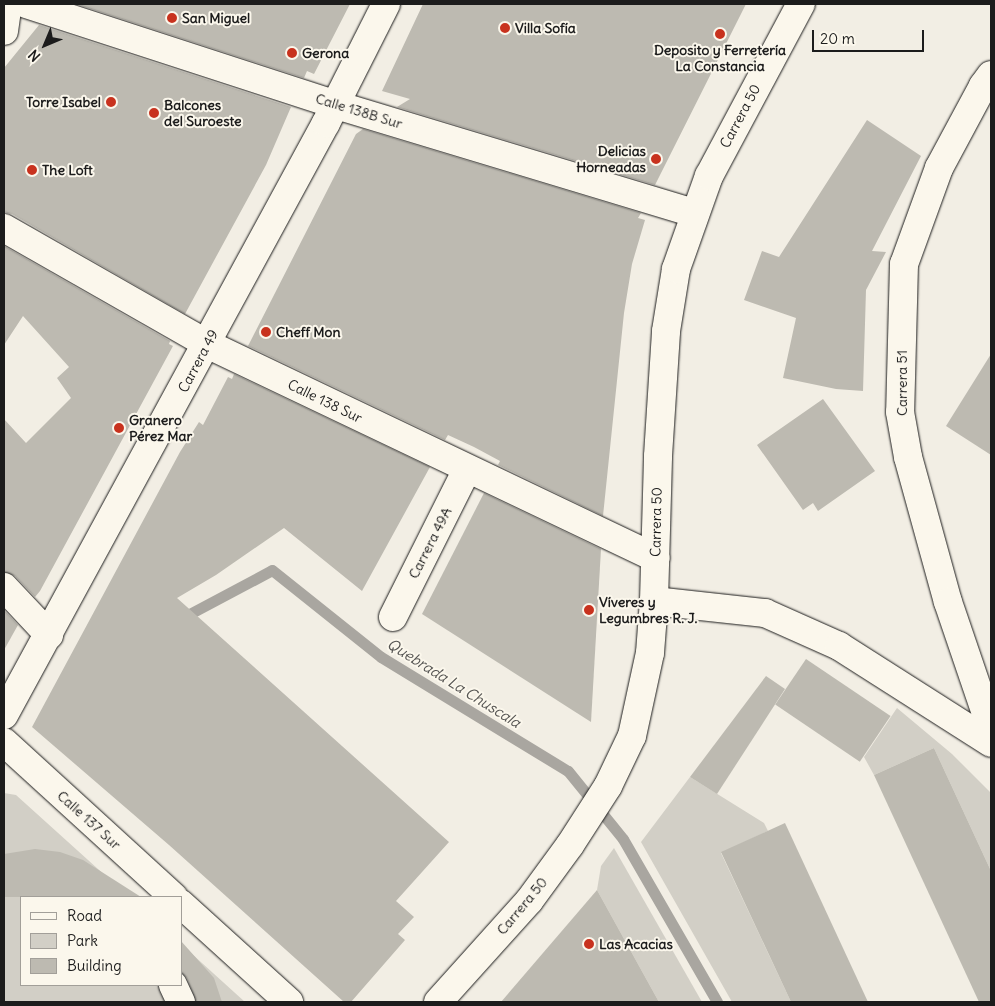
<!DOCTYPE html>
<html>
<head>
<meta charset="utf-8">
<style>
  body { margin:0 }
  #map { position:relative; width:995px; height:1006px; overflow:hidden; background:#f2eee4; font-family:Delius,sans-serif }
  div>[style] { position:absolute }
  .green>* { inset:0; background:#d2cfc6 }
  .stream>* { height:11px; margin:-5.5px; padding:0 5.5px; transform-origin:5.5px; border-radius:5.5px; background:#a9a6a0 }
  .building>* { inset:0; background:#bdbab1; transform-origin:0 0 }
  .roads { filter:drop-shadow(0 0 1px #1c1c1c) drop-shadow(0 0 1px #1c1c1c) }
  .street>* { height:28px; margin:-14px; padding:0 14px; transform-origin:14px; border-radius:14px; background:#fbf7ec }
  .secondary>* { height:28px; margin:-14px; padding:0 14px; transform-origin:14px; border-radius:14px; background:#fbf7ec }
  .dots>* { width:14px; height:14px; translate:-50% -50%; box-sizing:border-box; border:2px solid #fbf7ec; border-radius:50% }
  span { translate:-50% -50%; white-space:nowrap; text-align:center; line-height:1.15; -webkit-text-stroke:4px #fbf7ec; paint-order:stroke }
  .poi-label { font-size:14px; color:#1c1c1c; font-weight:700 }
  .left { translate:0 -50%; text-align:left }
  .right { translate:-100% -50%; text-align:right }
  .street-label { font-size:14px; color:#1c1c1c }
  .water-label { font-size:15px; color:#545351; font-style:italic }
  .frame { position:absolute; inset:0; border:5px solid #1c1c1c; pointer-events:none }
  .legend { position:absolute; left:20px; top:896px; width:162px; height:90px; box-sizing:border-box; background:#fbf7ec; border:1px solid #a29f99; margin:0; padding:6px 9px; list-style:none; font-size:15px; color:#1c1c1c }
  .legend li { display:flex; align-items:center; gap:10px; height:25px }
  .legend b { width:25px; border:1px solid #a29f99 }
  .north { position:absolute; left:20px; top:20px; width:50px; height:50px; -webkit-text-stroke:4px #fbf7ec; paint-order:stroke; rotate:225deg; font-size:14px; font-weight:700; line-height:20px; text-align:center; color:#1c1c1c }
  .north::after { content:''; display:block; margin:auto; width:18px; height:22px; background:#1c1c1c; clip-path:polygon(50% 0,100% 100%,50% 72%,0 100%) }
  .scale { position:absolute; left:812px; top:30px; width:112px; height:22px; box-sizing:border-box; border:2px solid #1c1c1c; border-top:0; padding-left:6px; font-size:15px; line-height:18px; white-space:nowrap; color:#1c1c1c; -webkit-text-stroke:4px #fbf7ec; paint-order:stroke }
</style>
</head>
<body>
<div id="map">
  <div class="green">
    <div style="clip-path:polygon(897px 708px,952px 754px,991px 793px,991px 871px,934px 748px,874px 775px,864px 757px)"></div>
    <div style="clip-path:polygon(690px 777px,764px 823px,768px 831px,721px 853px,791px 1002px,732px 1002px,641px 842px)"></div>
    <div style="clip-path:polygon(4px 793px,16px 795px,129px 897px,21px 897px,21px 985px,181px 985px,181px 944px,245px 1002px,4px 1002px)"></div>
    <div style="clip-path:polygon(614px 848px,702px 1002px,659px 1002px,597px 890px,601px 866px)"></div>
  </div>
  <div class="stream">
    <div style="left:180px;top:619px;width:104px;rotate:-28deg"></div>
    <div style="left:272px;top:570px;width:139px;rotate:38.6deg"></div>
    <div style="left:381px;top:657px;width:219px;rotate:31.4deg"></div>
    <div style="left:568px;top:771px;width:87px;rotate:51deg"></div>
    <div style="left:623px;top:839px;width:188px;rotate:60deg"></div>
  </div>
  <div class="building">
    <div style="clip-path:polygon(76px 4px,350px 4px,314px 74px,307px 71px,304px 78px)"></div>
    <div style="clip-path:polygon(423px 4px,746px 4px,655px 185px,397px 107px,410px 99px,382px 91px)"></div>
    <div style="clip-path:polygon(39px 25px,291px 107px,266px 165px,185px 314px,12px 214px,4px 212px,4px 68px)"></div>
    <div style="clip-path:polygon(867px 120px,921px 156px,872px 251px,886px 252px,866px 290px,863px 391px,836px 389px,783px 378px,796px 318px,744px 300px,762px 251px,779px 257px)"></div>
    <div style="clip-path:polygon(363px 129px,641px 213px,638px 218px,645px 220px,632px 264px,624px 313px,603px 516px,498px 465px,500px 461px,474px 447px,448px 435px,445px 440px,248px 346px,356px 134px)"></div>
    <div style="clip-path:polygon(4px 246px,170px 341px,169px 344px,173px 346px,40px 591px,35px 597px,15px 576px,4px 572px,4px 419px,26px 443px,71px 398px,57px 378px,69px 367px,23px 316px,4px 345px)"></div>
    <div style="clip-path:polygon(991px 354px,991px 455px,946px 426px)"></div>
    <div style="clip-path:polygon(234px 374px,430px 467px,362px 591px,284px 528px,216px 575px,177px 598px,449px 842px,396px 901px,414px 917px,398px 934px,405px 940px,351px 1002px,344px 1002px,169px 845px,32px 727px,180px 452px,199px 422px,203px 425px,228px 377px,232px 379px)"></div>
    <div style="clip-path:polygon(823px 399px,875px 471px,818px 511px,813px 503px,803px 510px,757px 445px)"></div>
    <div style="clip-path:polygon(484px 493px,601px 549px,591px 722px,422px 614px)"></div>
    <div style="clip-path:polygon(4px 610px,18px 625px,4px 650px)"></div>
    <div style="left:806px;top:659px;width:102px;height:55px;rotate:34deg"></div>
    <div style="clip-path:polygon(766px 676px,785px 689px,717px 794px,690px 777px)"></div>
    <div style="clip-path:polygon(934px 748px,991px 871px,991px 1002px,979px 1002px,874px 775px)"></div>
    <div style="clip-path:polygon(785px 823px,868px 1002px,791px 1002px,721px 852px)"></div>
    <div style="clip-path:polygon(35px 849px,60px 852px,83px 860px,141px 897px,4px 897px,4px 854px)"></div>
    <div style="clip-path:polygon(597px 890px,659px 1002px,501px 1002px)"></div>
    <div style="clip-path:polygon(181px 941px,214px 978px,222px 1002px,196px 1002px,187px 978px,181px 972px)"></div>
  </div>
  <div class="roads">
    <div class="street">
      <div style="left:26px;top:4px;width:326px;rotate:18deg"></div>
      <div style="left:336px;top:105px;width:374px;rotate:16.8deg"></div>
      <div style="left:4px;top:31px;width:27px;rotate:-82deg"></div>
      <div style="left:991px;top:75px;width:14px;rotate:126deg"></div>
      <div style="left:983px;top:86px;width:93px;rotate:118.2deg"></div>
      <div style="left:939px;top:168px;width:102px;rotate:110deg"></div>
      <div style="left:904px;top:264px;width:148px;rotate:91.5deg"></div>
      <div style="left:900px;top:412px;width:46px;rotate:79.9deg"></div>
      <div style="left:908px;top:457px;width:150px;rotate:74.6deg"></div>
      <div style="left:948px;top:602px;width:133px;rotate:71.2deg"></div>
      <div style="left:4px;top:228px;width:234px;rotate:29.7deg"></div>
      <div style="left:207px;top:344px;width:497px;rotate:25.5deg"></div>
      <div style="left:4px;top:587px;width:66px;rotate:46.8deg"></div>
      <div style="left:654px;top:601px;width:112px;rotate:6.2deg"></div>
      <div style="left:765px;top:613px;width:81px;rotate:24deg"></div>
      <div style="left:839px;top:646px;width:180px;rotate:32.5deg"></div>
      <div style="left:393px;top:617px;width:165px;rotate:-63.4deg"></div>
      <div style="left:4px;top:715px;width:674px;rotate:-61.46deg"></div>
      <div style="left:326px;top:123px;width:133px;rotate:-63.2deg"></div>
      <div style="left:4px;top:742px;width:230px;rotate:42.4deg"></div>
      <div style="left:181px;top:904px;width:146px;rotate:42.2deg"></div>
      <div style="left:173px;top:985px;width:19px;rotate:65deg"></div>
    </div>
    <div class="secondary">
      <div style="left:438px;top:1002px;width:136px;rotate:-48deg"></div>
      <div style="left:529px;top:901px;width:69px;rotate:-53.8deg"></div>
      <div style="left:570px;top:845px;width:70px;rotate:-57.2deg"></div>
      <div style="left:608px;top:786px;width:55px;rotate:-64.4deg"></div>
      <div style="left:632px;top:736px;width:85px;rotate:-77.8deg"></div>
      <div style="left:650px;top:653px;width:52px;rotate:-85.6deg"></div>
      <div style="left:654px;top:601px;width:145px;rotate:-88.4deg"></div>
      <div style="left:658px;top:456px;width:125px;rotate:-86.3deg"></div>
      <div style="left:666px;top:331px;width:63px;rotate:-80.8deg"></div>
      <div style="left:676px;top:269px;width:99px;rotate:-70.5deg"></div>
      <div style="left:709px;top:176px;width:195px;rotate:-61.9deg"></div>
    </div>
  </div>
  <div class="dots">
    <div style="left:172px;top:18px;background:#c8321e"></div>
    <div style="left:505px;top:28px;background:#c8321e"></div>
    <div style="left:720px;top:34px;background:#c8321e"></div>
    <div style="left:292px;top:53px;background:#c8321e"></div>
    <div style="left:111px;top:102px;background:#c8321e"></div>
    <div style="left:154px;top:113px;background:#c8321e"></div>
    <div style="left:656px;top:159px;background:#c8321e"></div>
    <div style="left:32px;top:170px;background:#c8321e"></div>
    <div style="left:266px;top:332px;background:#c8321e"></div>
    <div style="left:119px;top:428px;background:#c8321e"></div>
    <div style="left:589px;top:610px;background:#c8321e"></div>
    <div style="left:589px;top:944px;background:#c8321e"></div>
  </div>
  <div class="poi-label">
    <span class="left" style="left:182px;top:18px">San Miguel</span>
    <span class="left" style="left:515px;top:28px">Villa Sofía</span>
    <span style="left:720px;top:58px">Deposito y Ferretería<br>La Constancia</span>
    <span class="left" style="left:302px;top:53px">Gerona</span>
    <span class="right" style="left:101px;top:102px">Torre Isabel</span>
    <span class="left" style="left:164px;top:113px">Balcones<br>del Suroeste</span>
    <span class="right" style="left:646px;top:159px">Delicias<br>Horneadas</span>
    <span class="left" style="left:42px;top:170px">The Loft</span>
    <span class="left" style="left:276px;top:332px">Cheff Mon</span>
    <span class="left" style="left:129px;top:428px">Granero<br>Pérez Mar</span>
    <span class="left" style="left:599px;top:610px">Víveres y<br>Legumbres R. J.</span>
    <span class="left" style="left:599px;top:944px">Las Acacias</span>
  </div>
  <div class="street-label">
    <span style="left:359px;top:111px;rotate:17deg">Calle 138B Sur</span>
    <span style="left:740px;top:116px;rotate:-62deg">Carrera 50</span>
    <span style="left:198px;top:361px;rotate:-62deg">Carrera 49</span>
    <span style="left:902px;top:383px;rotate:-90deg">Carrera 51</span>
    <span style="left:325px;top:401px;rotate:26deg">Calle 138 Sur</span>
    <span style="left:656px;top:522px;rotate:-89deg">Carrera 50</span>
    <span style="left:430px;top:543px;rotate:-63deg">Carrera 49A</span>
    <span style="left:89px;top:820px;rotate:42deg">Calle 137 Sur</span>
    <span style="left:522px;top:906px;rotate:-50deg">Carrera 50</span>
  </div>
  <div class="water-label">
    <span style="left:454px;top:683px;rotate:32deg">Quebrada La Chuscala</span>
  </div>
  <div class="frame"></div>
  <ul class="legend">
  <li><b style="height:6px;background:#fbf7ec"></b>Road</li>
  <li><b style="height:14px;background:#d2cfc6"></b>Park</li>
  <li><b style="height:14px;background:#bdbab1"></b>Building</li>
  </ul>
  <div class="north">N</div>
  <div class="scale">20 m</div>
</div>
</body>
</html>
